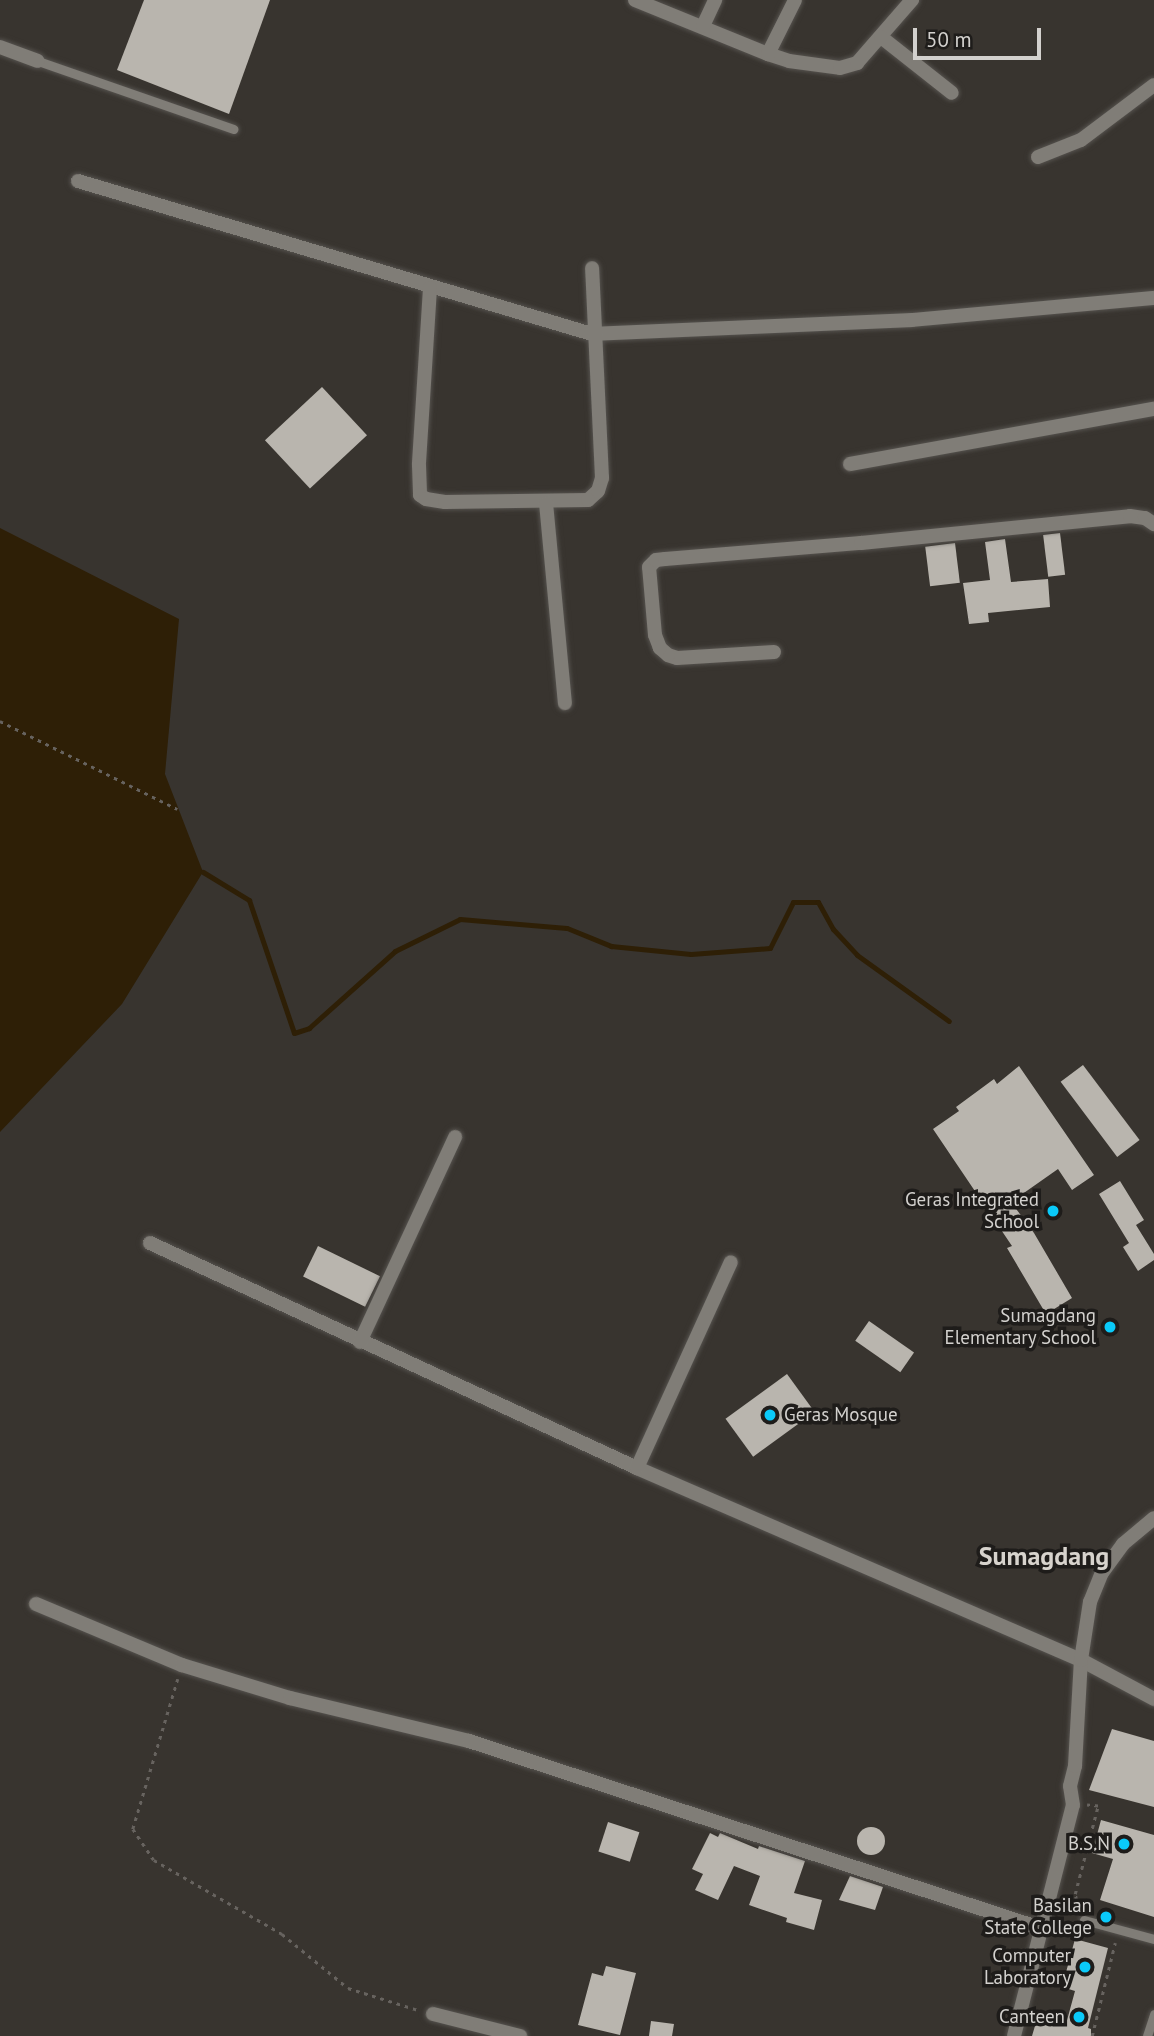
<!DOCTYPE html>
<style>
body{margin:0}
#map{position:relative;width:1154px;height:2036px;overflow:hidden;background:#38342f;font-family:"PT Sans",sans-serif}
div>[style]{position:absolute}
[style*='--x']{left:calc(var(--x)*1px);top:calc(var(--y)*1px);width:calc(var(--w)*1px);rotate:calc(var(--a)*1deg)}
.water>*{inset:0;background:#2e1f06}
.stream>*{height:5px;margin:-2.5px;padding:0 2.5px;transform-origin:2.5px;border-radius:2.5px;background:#2e1f06}
.building>*{inset:0;background:#b9b5ae;transform-origin:0 0}
.round{border-radius:50%}
.path>*{height:2.5px;margin-top:-1.25px;transform-origin:0;background:repeating-linear-gradient(90deg,#67635f 0 3.5px,transparent 0 8.5px)}
.roads{filter:drop-shadow(0 0 2px #55524e) drop-shadow(0 0 2px #55524e)}
.service>*{height:9px;margin:-4.5px;padding:0 4.5px;transform-origin:4.5px;border-radius:4.5px;background:#807d77}
.minor>*{height:14px;margin:-7px;padding:0 7px;transform-origin:7px;border-radius:7px;background:#807d77}
.tertiary>*{height:14px;margin:-7px;padding:0 7px;transform-origin:7px;border-radius:7px;background:#807d77}
.dots>*{width:19px;height:19px;translate:-50% -50%;box-sizing:border-box;border:4px solid #1e1c1a;border-radius:50%}
span{translate:-50% -50%;white-space:nowrap;text-align:center;line-height:1.15;-webkit-text-stroke:7px #1e1c1a;paint-order:stroke}
.poi-label{font-size:19px;color:#d3d1ce}
.right{translate:-100% -50%;text-align:right}
.left{translate:0 -50%;text-align:left}
.district-label{font-size:26px;color:#d7d3cd;font-weight:700}
.scale{position:absolute;left:913px;top:28px;width:128px;height:32px;box-sizing:border-box;border:4px solid #d3d1ce;border-top:0;padding-left:9px;font-size:21px;line-height:24px;white-space:nowrap;color:#d3d1ce;-webkit-text-stroke:5px #1e1c1a;paint-order:stroke}
</style>
<div id="map">
<div class="water">
<div style="clip-path:polygon(0 528px,179px 619px,165px 774px,203px 872px,122px 1004px,0 1132px)"></div>
</div>
<div class="stream">
<div style="--x:203;--y:872;--w:54;--a:31.3"></div>
<div style="--x:249;--y:900;--w:140;--a:71.3"></div>
<div style="--x:294;--y:1033;--w:16;--a:-18"></div>
<div style="--x:309;--y:1028;--w:115;--a:-41.8"></div>
<div style="--x:395;--y:951;--w:72;--a:-26.2"></div>
<div style="--x:460;--y:919;--w:107;--a:4.8"></div>
<div style="--x:567;--y:928;--w:48;--a:22.2"></div>
<div style="--x:611;--y:946;--w:80;--a:5.7"></div>
<div style="--x:691;--y:954;--w:79;--a:-4.3"></div>
<div style="--x:770;--y:948;--w:51;--a:-63.4"></div>
<div style="--x:793;--y:902;--w:25;--a:0"></div>
<div style="--x:818;--y:902;--w:31;--a:61"></div>
<div style="--x:833;--y:929;--w:35;--a:47"></div>
<div style="--x:857;--y:955;--w:113;--a:35.7"></div>
</div>
<div class="building">
<div style="clip-path:polygon(144px 0,270px 0,229px 114px,117px 70px)"></div>
<div style="left:322px;top:387px;width:66px;height:78px;rotate:47deg"></div>
<div style="left:1060px;top:533px;width:42px;height:17px;rotate:83deg"></div>
<div style="clip-path:polygon(1005px 539px,1011px 582px,1048px 579px,1050px 607px,988px 613px,989px 622px,969px 624px,963px 583px,990px 580px,985px 542px)"></div>
<div style="left:955px;top:543px;width:40px;height:30px;rotate:83deg"></div>
<div style="left:1083px;top:1065px;width:94px;height:28px;rotate:53deg"></div>
<div style="clip-path:polygon(1019px 1066px,1094px 1175px,1072px 1190px,1058px 1169px,1011px 1202px,1034px 1233px,1072px 1298px,1046px 1314px,1007px 1248px,1012px 1246px,933px 1129px,959px 1111px,956px 1107px,994px 1079px,997px 1084px)"></div>
<div style="clip-path:polygon(1120px 1181px,1144px 1220px,1136px 1225px,1154px 1254px,1154px 1260px,1138px 1271px,1123px 1247px,1129px 1243px,1099px 1194px)"></div>
<div style="left:318px;top:1246px;width:69px;height:34px;rotate:26deg"></div>
<div style="left:869px;top:1321px;width:55px;height:24px;rotate:35deg"></div>
<div style="left:787px;top:1374px;width:47px;height:76px;rotate:54deg"></div>
<div style="clip-path:polygon(1112px 1729px,1154px 1741px,1154px 1807px,1089px 1790px)"></div>
<div style="clip-path:polygon(1101px 1820px,1154px 1835px,1154px 1917px,1100px 1900px,1113px 1859px,1092px 1853px)"></div>
<div style="left:608px;top:1822px;width:33px;height:31px;rotate:18deg"></div>
<div class="round" style="left:857px;top:1827px;width:28px;height:28px"></div>
<div style="clip-path:polygon(710px 1833px,718px 1837px,720px 1833px,758px 1849px,759px 1846px,805px 1861px,794px 1893px,822px 1900px,814px 1930px,786px 1922px,787px 1918px,749px 1905px,760px 1876px,734px 1866px,718px 1900px,695px 1890px,703px 1874px,692px 1869px)"></div>
<div style="clip-path:polygon(850px 1876px,883px 1887px,875px 1910px,839px 1900px)"></div>
<div style="clip-path:polygon(1075px 1939px,1108px 1948px,1088px 2028px,1091px 2029px,1091px 2036px,1032px 2036px,1037px 2019px,1066px 2024px,1075px 1991px,1062px 1987px)"></div>
<div style="clip-path:polygon(606px 1966px,636px 1973px,620px 2035px,578px 2025px,592px 1973px,603px 1976px)"></div>
<div style="clip-path:polygon(651px 2021px,674px 2024px,672px 2036px,649px 2036px)"></div>
</div>
<div class="path">
<div style="--x:0;--y:721;--w:198;--a:26.4"></div>
<div style="--x:178;--y:1679;--w:157;--a:106.7"></div>
<div style="--x:133;--y:1829;--w:37;--a:56"></div>
<div style="--x:154;--y:1860;--w:148;--a:30"></div>
<div style="--x:282;--y:1934;--w:85;--a:39.3"></div>
<div style="--x:348;--y:1988;--w:73;--a:17.4"></div>
<div style="--x:1078;--y:1908;--w:14;--a:-102"></div>
<div style="--x:1075;--y:1894;--w:91;--a:-75.4"></div>
<div style="--x:1098;--y:1806;--w:11;--a:-175"></div>
<div style="--x:1092;--y:2036;--w:96;--a:-76.1"></div>
</div>
<div class="roads">
<div class="service">
<div style="--x:38;--y:61;--w:207;--a:19.2"></div>
<div style="--x:1084;--y:1920;--w:73;--a:15.2"></div>
<div style="--x:1147;--y:2036;--w:23;--a:-72"></div>
</div>
<div class="minor">
<div style="--x:635;--y:0;--w:144;--a:22.1"></div>
<div style="--x:768;--y:54;--w:22;--a:18"></div>
<div style="--x:789;--y:61;--w:51;--a:7.8"></div>
<div style="--x:840;--y:68;--w:18;--a:-16"></div>
<div style="--x:857;--y:63;--w:84;--a:-48.9"></div>
<div style="--x:703;--y:26;--w:29;--a:-65"></div>
<div style="--x:881;--y:37;--w:90;--a:38.3"></div>
<div style="--x:0;--y:47;--w:40;--a:20.2"></div>
<div style="--x:768;--y:54;--w:60;--a:-63.4"></div>
<div style="--x:1038;--y:157;--w:46;--a:-21.6"></div>
<div style="--x:1081;--y:140;--w:91;--a:-37"></div>
<div style="--x:78;--y:181;--w:536;--a:16.58"></div>
<div style="--x:592;--y:334;--w:320;--a:-2.5"></div>
<div style="--x:912;--y:320;--w:243;--a:-5.2"></div>
<div style="--x:430;--y:288;--w:177;--a:93.6"></div>
<div style="--x:419;--y:465;--w:30;--a:88"></div>
<div style="--x:420;--y:495;--w:7;--a:34"></div>
<div style="--x:426;--y:499;--w:19;--a:9"></div>
<div style="--x:445;--y:502;--w:143;--a:-0.8"></div>
<div style="--x:588;--y:500;--w:13;--a:-42"></div>
<div style="--x:598;--y:491;--w:14;--a:-73"></div>
<div style="--x:602;--y:478;--w:210;--a:-92.7"></div>
<div style="--x:850;--y:464;--w:309;--a:-10.3"></div>
<div style="--x:546;--y:503;--w:201;--a:84.6"></div>
<div style="--x:774;--y:652;--w:97;--a:176.5"></div>
<div style="--x:677;--y:658;--w:9;--a:-162"></div>
<div style="--x:668;--y:655;--w:11;--a:-139"></div>
<div style="--x:660;--y:648;--w:14;--a:-111"></div>
<div style="--x:655;--y:635;--w:68;--a:-95"></div>
<div style="--x:649;--y:567;--w:10;--a:-45"></div>
<div style="--x:656;--y:560;--w:9;--a:-6"></div>
<div style="--x:665;--y:559;--w:197;--a:-4.7"></div>
<div style="--x:861;--y:543;--w:270;--a:-5.7"></div>
<div style="--x:1130;--y:516;--w:15;--a:8"></div>
<div style="--x:1145;--y:518;--w:11;--a:34"></div>
<div style="--x:150;--y:1243;--w:536;--a:24.8"></div>
<div style="--x:637;--y:1468;--w:484;--a:23.4"></div>
<div style="--x:1081;--y:1660;--w:83;--a:28.1"></div>
<div style="--x:360;--y:1342;--w:226;--a:-65.1"></div>
<div style="--x:637;--y:1468;--w:226;--a:-65.5"></div>
<div style="--x:36;--y:1604;--w:158;--a:22.7"></div>
<div style="--x:182;--y:1665;--w:113;--a:17"></div>
<div style="--x:290;--y:1698;--w:184;--a:13.5"></div>
<div style="--x:469;--y:1741;--w:601;--a:18.13"></div>
<div style="--x:433;--y:2014;--w:90;--a:14.2"></div>
</div>
<div class="tertiary">
<div style="--x:1014;--y:2036;--w:238;--a:-75.7"></div>
<div style="--x:1073;--y:1805;--w:19;--a:-99"></div>
<div style="--x:1070;--y:1786;--w:21;--a:-76"></div>
<div style="--x:1075;--y:1766;--w:106;--a:-86.8"></div>
<div style="--x:1081;--y:1660;--w:59;--a:-81.2"></div>
<div style="--x:1090;--y:1602;--w:31;--a:-68"></div>
<div style="--x:1102;--y:1573;--w:36;--a:-54"></div>
<div style="--x:1123;--y:1544;--w:40;--a:-40"></div>
</div>
</div>
<div class="dots">
<div style="left:1053px;top:1211px;background:#0acafa"></div>
<div style="left:1110px;top:1327px;background:#0acafa"></div>
<div style="left:770px;top:1415px;background:#0acafa"></div>
<div style="left:1124px;top:1844px;background:#0acafa"></div>
<div style="left:1106px;top:1917px;background:#0acafa"></div>
<div style="left:1085px;top:1967px;background:#0acafa"></div>
<div style="left:1079px;top:2017px;background:#0acafa"></div>
</div>
<div class="poi-label">
<span class="right" style="left:1039px;top:1211px">Geras Integrated<br>School</span>
<span class="right" style="left:1096px;top:1327px">Sumagdang<br>Elementary School</span>
<span class="left" style="left:784px;top:1415px">Geras Mosque</span>
<span class="right" style="left:1110px;top:1844px">B.S.N</span>
<span class="right" style="left:1092px;top:1917px">Basilan<br>State College</span>
<span class="right" style="left:1071px;top:1967px">Computer<br>Laboratory</span>
<span class="right" style="left:1065px;top:2017px">Canteen</span>
</div>
<div class="district-label">
<span style="left:1044px;top:1556px">Sumagdang</span>
</div>
<div class="scale">50 m</div>
</div>
